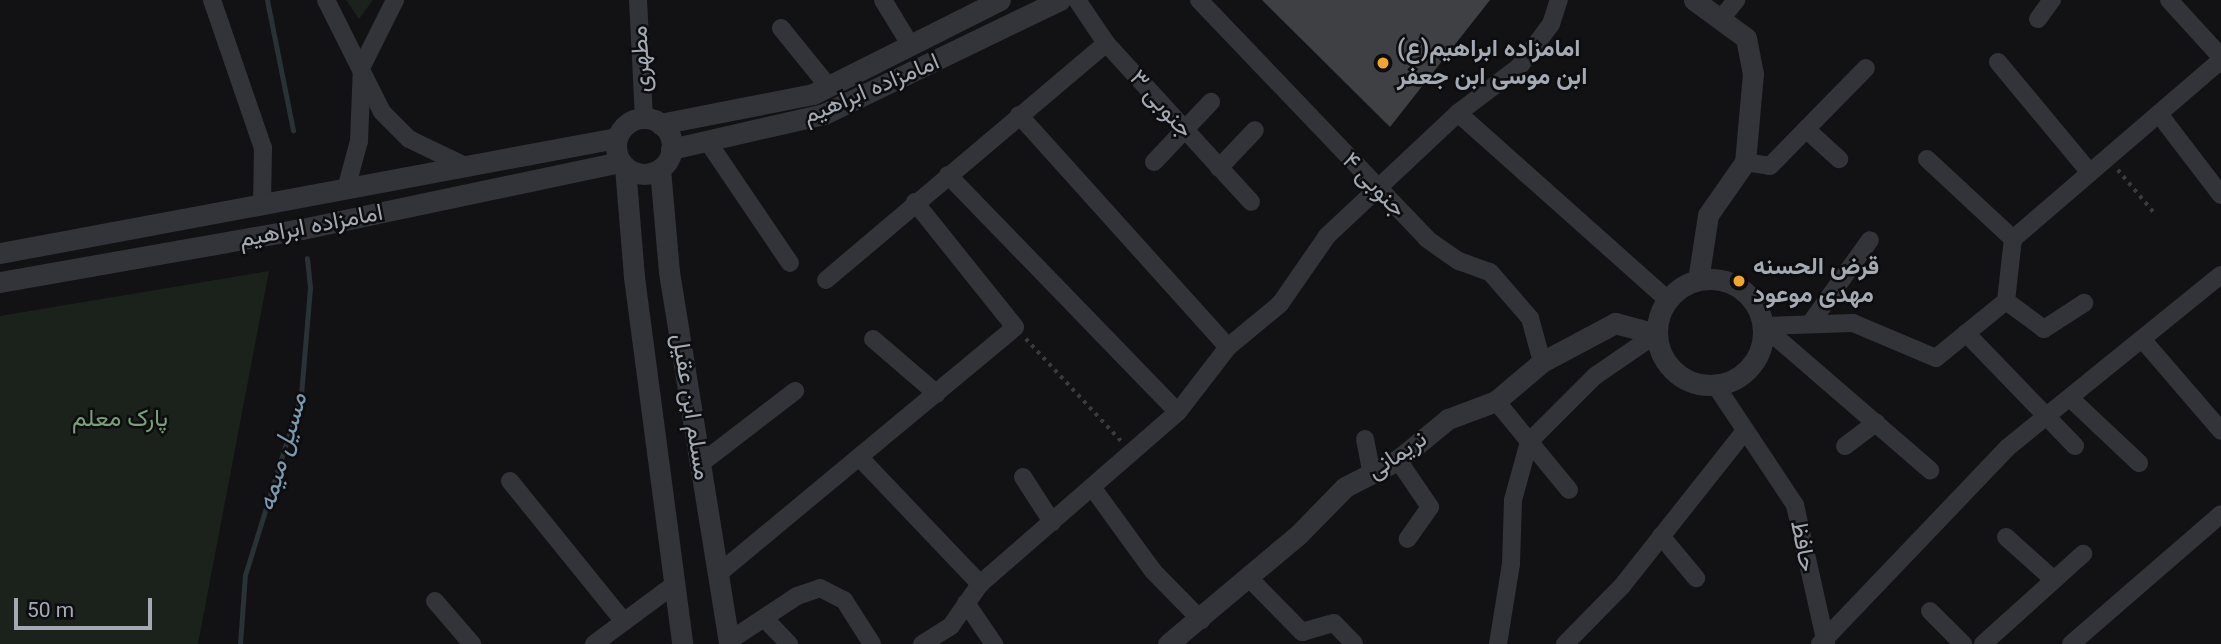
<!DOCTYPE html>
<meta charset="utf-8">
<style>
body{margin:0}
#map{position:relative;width:2221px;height:644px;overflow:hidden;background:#121214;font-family:Roboto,Vazirmatn,sans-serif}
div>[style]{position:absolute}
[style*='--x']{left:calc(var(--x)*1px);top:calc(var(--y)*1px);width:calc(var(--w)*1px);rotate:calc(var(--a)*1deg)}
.green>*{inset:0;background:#1a221b}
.stream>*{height:5px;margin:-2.5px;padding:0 2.5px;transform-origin:2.5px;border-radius:2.5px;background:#293237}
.building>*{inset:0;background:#3e4044}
.path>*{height:3.5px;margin-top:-1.75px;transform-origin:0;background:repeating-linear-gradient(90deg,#393b40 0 3.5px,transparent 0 8.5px)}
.minor>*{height:18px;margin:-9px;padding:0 9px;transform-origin:9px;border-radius:9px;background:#333439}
.tertiary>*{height:21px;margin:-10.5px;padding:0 10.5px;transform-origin:10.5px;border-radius:10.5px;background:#333439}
.tertiary>.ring{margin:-10.5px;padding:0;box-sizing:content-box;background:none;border:21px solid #333439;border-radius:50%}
.dots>*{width:19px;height:19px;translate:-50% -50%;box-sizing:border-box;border:4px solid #0d0d0f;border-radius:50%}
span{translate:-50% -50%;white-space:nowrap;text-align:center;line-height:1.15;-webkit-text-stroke:5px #0d0d0f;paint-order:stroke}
.poi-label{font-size:24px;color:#a3aab4;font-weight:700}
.left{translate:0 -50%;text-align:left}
.street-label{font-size:24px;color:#a3aab4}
.park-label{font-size:24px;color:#7aa07a}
.water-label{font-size:26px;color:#7a9ab0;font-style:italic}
.scale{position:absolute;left:14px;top:598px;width:138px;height:32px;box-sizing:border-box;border:4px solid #a3aab4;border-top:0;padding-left:9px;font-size:21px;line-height:24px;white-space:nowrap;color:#a3aab4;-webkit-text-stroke:5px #0d0d0f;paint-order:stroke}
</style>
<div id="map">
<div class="green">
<div style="clip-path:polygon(346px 0,373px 0,359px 19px)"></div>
<div style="clip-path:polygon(269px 271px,198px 644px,0 644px,0 316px)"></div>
</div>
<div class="stream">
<div style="--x:267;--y:0;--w:133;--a:78.7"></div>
<div style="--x:240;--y:644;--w:69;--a:-85.9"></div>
<div style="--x:245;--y:575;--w:189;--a:-72.7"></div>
<div style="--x:301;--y:395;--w:108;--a:-85.2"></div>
<div style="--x:310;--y:287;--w:29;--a:-96"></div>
</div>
<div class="building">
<div style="clip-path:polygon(1262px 0,1490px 0,1390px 127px)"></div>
</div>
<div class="path">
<div style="--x:2118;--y:170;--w:59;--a:49.8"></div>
<div style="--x:1026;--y:339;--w:139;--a:47"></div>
</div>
<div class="minor">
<div style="--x:212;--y:0;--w:157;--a:71"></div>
<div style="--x:263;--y:148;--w:55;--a:91"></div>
<div style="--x:326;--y:0;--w:125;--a:63.4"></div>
<div style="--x:382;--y:112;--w:38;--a:45"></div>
<div style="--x:409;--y:139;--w:62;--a:25.7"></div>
<div style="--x:638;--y:0;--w:118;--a:87.1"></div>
<div style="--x:883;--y:0;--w:54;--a:58.7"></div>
<div style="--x:1077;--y:0;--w:52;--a:56"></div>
<div style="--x:1106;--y:43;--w:215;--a:47.6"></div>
<div style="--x:1199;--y:0;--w:330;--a:46.3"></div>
<div style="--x:1427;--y:239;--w:39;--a:35"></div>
<div style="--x:1459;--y:261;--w:33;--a:20"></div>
<div style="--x:1490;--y:272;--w:61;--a:49"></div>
<div style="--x:1530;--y:318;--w:46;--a:74.7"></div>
<div style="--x:2169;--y:0;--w:77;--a:47.6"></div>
<div style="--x:2038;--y:19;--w:24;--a:-54"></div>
<div style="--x:1720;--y:20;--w:26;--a:-51"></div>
<div style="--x:781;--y:28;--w:75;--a:51"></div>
<div style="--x:1998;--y:62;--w:144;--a:50.3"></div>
<div style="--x:1458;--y:113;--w:280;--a:41.7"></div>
<div style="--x:2159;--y:114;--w:102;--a:52.6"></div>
<div style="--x:1019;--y:115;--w:312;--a:48"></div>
<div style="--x:1806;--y:129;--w:45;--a:42.3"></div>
<div style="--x:708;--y:142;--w:146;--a:55.9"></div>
<div style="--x:1927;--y:159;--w:117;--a:42.9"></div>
<div style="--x:1154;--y:162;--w:83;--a:-46.5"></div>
<div style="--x:1745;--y:162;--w:25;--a:9"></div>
<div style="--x:1770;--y:166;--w:137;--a:-45.6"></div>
<div style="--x:1219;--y:168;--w:52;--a:-46.5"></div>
<div style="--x:948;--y:175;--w:330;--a:45.9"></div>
<div style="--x:347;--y:185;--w:46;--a:-74.7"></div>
<div style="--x:359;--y:141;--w:75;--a:-87.7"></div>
<div style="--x:362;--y:66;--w:74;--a:-63.4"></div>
<div style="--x:826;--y:280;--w:367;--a:-40.2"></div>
<div style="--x:2006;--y:301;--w:47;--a:36.4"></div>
<div style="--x:2044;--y:329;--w:48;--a:-33"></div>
<div style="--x:1810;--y:324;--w:103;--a:-54.5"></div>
<div style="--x:1763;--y:326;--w:90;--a:-1.9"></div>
<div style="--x:1853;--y:323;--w:90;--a:22.9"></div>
<div style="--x:1936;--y:358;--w:90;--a:-39.2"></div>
<div style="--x:2006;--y:301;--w:62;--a:-83.6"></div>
<div style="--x:2013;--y:239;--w:274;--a:-40.7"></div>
<div style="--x:1763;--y:326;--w:221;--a:40.8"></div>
<div style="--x:1966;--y:333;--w:157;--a:46"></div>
<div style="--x:873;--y:339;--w:84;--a:40.7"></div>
<div style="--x:2142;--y:339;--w:121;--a:49.3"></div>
<div style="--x:1716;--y:386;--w:143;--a:56.4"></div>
<div style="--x:1795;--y:505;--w:142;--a:77.4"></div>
<div style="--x:2070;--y:398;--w:95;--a:43.3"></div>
<div style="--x:1496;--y:401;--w:115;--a:50.6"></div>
<div style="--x:1365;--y:439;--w:36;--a:79"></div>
<div style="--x:1845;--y:446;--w:39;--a:-37"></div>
<div style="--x:861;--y:459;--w:173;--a:46.4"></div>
<div style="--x:980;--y:584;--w:51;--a:124.6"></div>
<div style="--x:951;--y:626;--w:34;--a:148"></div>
<div style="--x:1398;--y:460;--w:57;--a:55.8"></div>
<div style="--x:1430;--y:507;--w:39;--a:125"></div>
<div style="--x:700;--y:464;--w:120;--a:-37.5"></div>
<div style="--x:1023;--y:477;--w:54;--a:57.2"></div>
<div style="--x:510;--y:481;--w:181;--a:51"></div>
<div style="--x:1092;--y:487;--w:104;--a:54"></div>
<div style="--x:1153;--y:571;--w:69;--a:45.6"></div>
<div style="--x:1661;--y:536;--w:55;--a:50.2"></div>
<div style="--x:2006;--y:537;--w:64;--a:41.9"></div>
<div style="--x:718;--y:574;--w:386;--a:-39.7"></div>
<div style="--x:1015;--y:327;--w:160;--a:-128.7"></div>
<div style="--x:1249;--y:578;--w:76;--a:45.5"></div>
<div style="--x:1302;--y:632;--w:33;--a:-16"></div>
<div style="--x:1334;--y:623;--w:29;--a:46"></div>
<div style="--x:980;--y:584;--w:262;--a:-41"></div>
<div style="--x:1178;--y:412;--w:82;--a:-52.4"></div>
<div style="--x:1228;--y:347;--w:67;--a:-39.6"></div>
<div style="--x:1280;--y:304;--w:83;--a:-55.3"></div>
<div style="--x:1327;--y:236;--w:180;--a:-43.2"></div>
<div style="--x:1458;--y:113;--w:76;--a:-37"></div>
<div style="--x:1519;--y:67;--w:54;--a:-53.3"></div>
<div style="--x:1551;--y:24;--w:25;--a:-72"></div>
<div style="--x:435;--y:601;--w:57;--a:49.3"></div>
<div style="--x:966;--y:603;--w:50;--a:55.7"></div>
<div style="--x:1930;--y:611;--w:47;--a:45"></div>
<div style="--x:764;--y:618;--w:36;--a:46"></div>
<div style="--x:729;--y:641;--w:82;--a:-33.5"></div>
<div style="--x:797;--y:596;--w:24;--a:-19"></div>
<div style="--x:820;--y:588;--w:27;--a:27"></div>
<div style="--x:844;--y:600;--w:52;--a:57.5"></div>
<div style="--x:594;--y:644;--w:97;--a:-36.6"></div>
<div style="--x:1498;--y:644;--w:81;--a:-80.8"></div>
<div style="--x:1511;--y:564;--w:64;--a:-88.2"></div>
<div style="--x:1513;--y:500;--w:60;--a:-74.6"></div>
<div style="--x:1529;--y:442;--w:93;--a:-45"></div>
<div style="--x:1595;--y:376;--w:74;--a:-34.5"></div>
<div style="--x:1565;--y:644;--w:81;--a:-45.5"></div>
<div style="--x:1622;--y:586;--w:196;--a:-51.6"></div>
<div style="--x:1820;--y:644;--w:271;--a:-46.3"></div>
<div style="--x:2007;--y:448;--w:275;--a:-39"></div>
<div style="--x:1983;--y:644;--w:135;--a:-42"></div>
<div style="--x:2071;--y:644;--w:198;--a:-40.9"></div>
</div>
<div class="tertiary">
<div style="--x:1694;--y:0;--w:64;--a:36.2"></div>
<div style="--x:1746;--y:38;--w:36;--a:79"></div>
<div style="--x:1753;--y:73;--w:89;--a:95.1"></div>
<div style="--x:1745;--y:162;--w:65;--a:124.9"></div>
<div style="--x:1708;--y:215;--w:66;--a:98.7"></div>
<div class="ring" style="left:616px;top:118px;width:35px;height:35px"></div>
<div style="--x:660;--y:124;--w:156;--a:-11.1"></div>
<div style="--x:813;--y:94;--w:209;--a:-26.7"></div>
<div style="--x:671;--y:149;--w:157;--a:-12.9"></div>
<div style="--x:824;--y:114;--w:262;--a:-25.8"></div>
<div style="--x:625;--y:167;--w:110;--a:85.3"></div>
<div style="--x:634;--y:277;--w:370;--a:82.5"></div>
<div style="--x:660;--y:169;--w:103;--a:85"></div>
<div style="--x:669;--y:272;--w:377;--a:80.8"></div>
<div style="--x:0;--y:253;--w:627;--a:-10.57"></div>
<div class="ring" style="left:1657px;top:279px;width:85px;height:85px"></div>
<div style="--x:0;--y:282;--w:307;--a:-10"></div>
<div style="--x:302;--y:229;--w:326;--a:-11.9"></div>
<div style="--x:1168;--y:644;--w:170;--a:-40"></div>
<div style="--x:1298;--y:535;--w:67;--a:-45.6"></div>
<div style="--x:1345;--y:487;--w:59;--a:-27"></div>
<div style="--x:1398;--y:460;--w:65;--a:-39.4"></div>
<div style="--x:1448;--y:419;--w:51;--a:-20.6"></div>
<div style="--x:1496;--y:401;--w:60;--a:-40.3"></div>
<div style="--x:1542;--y:362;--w:83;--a:-28.1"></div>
<div style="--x:1615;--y:323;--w:42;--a:15"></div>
</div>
<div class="dots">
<div style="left:1383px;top:63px;background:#f3a52b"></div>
<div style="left:1739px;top:281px;background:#f3a52b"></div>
</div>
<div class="poi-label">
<span class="left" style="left:1397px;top:63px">(ع)امامزاده ابراهیم<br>ابن موسی ابن جعفر</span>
<span class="left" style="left:1753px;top:281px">قرض الحسنه<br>مهدی موعود</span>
</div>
<div class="street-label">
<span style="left:641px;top:59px;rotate:-93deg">مطهری</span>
<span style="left:871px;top:89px;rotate:-23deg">امامزاده ابراهیم</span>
<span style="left:1161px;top:104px;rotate:48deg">۳ جنوبی</span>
<span style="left:1374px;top:185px;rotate:46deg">۴ جنوبی</span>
<span style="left:311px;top:226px;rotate:-11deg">امامزاده ابراهیم</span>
<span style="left:691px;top:407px;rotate:81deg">مسلم ابن عقیل</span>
<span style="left:1397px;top:455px;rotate:-34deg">نریمانی</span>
<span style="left:1803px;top:546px;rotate:79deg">حافظ</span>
</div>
<div class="park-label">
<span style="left:120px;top:419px">پارک معلم</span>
</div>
<div class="water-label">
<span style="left:282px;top:452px;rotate:-74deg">مسیل میمه</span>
</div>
<div class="scale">50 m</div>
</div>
